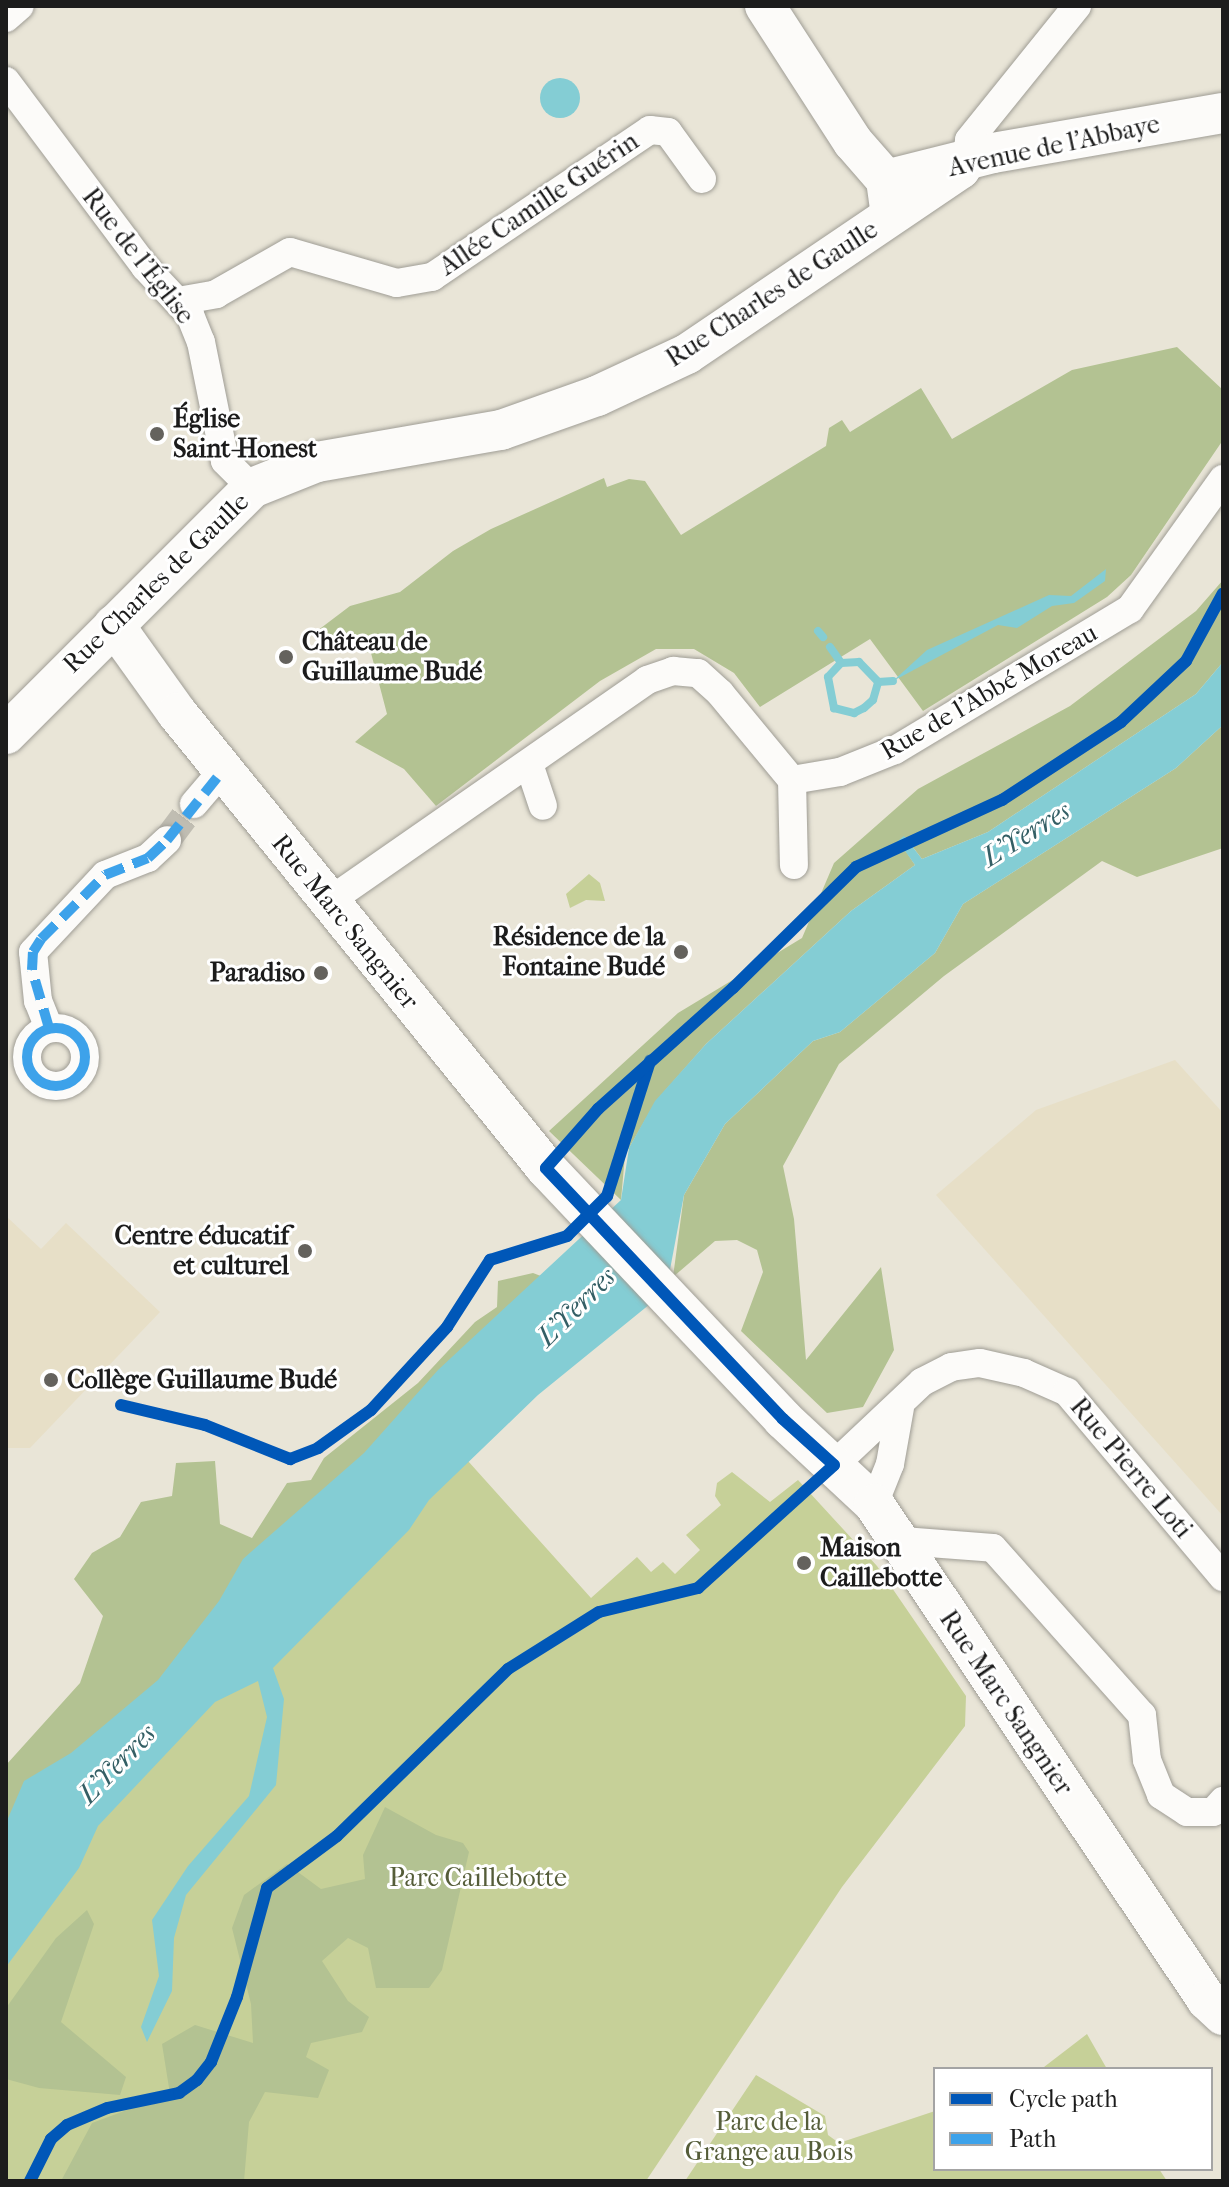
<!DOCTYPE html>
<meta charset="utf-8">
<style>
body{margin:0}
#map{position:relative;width:1229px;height:2187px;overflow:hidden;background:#e9e5d7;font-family:"IM FELL French Canon",serif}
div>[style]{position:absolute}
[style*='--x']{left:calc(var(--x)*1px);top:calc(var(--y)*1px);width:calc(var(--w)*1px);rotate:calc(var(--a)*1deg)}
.built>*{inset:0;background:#e7dfc7}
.green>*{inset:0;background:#c6d098}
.forest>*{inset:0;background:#b3c292}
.water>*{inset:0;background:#84cdd4}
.round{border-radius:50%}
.stream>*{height:8px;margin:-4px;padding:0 4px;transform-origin:4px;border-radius:4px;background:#84cdd4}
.street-tunnel>*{height:28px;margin-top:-14px;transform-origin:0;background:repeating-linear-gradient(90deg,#c0bdb2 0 28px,transparent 0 42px)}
.roads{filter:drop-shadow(0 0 2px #9f9d95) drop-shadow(0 0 2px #9f9d95)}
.street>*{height:28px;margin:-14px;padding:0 14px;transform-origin:14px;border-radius:14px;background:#fcfbf9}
.street>.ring{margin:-14px;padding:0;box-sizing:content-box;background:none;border:28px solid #fcfbf9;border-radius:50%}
.secondary>*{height:40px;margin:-20px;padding:0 20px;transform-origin:20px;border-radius:20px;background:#fcfbf9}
.quiet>*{height:10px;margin-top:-5px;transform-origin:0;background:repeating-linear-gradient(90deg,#3da2ea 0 20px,transparent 0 30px)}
.quiet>.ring{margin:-5px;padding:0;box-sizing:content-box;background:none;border:10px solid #3da2ea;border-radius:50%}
.cycleway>*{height:12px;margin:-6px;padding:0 6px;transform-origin:6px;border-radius:6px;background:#0057b8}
.dots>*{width:22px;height:22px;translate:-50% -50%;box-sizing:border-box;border:4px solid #fff;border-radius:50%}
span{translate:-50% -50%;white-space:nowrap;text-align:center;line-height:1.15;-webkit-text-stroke:6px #fff;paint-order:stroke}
.street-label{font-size:26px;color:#1c1c1c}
.poi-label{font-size:26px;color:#1c1c1c;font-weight:700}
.left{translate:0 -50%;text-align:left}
.right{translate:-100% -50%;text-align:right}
.park-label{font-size:26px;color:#555d39}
.water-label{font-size:28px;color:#345f65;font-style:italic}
.frame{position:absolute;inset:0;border:8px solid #1c1c1c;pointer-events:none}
.legend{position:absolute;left:933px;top:2067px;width:280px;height:104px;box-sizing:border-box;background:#fff;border:2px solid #a4a4a4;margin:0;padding:10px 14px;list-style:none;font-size:24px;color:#1c1c1c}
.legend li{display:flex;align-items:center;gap:16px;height:40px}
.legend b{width:40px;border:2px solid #a4a4a4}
</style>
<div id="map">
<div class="built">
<div style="clip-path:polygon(1175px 1060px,1223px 1113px,1223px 1516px,936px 1195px,1036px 1110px)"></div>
<div style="clip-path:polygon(6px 1216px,41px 1249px,66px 1223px,160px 1312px,30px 1448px,6px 1448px)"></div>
</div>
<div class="green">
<div style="clip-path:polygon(589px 874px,600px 883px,605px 901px,586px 900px,570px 908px,566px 894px)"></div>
<div style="clip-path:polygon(468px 1461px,591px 1598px,637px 1557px,651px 1572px,663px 1562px,675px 1574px,700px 1550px,686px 1535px,721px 1505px,715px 1496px,717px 1483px,732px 1472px,770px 1502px,798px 1480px,877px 1566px,966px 1696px,965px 1726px,842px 1887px,646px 2181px,6px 2181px,6px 1959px,85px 1833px,209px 1703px)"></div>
<div style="clip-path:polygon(1087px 2034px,1107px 2069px,1039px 2069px,1044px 2067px)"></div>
<div style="clip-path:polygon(756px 2075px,825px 2116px,828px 2135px,839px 2143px,935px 2111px,935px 2169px,1159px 2169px,1167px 2181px,685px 2181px)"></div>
</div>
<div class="forest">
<div style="clip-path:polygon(1177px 347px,1223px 390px,1223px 440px,1131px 575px,1107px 597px,923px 711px,870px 639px,760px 707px,734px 673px,694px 649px,656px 649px,600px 681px,436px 806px,404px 769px,355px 742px,387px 714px,371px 653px,321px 643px,313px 634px,350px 606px,400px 592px,453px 551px,491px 529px,604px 478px,607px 487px,629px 479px,645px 481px,681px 535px,826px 446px,829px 428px,842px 420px,850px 432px,921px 388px,952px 439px,1072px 370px)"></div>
<div style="clip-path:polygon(1223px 580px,1223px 662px,1196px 694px,988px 832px,922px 859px,905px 837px,899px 841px,915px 865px,851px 911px,706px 1044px,656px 1101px,625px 1155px,621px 1200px,549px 1131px,678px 1013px,802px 938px,834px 863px,918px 789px,1070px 706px,1196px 611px)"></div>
<div style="clip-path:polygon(1223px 725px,1223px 848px,1137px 877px,1102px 861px,944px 976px,839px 1064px,783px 1166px,794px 1219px,806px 1360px,881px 1267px,894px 1350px,863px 1407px,827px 1413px,741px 1331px,763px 1272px,757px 1250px,737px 1240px,715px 1241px,673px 1277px,684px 1195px,725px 1124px,813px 1041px,840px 1032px,935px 953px,963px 904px,1176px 768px)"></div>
<div style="clip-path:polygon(533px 1273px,554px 1281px,6px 1870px,6px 1765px,80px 1683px,103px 1616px,74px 1579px,92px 1553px,120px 1537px,141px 1502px,172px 1496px,176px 1463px,215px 1461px,220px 1524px,252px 1538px,287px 1483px,311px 1480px,324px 1458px,418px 1383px,475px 1322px,497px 1307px,498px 1281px)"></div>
<div style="clip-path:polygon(385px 1807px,436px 1835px,463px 1843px,469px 1852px,442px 1970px,429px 1988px,376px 1988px,368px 1948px,348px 1938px,322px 1961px,348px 2001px,369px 2017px,362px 2032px,311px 2043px,306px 2057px,329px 2070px,318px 2098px,265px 2092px,249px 2122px,244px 2181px,61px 2181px,92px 2123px,170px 2094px,162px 2044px,195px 2025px,253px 2043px,251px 2004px,232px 1928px,244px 1895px,287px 1864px,321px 1889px,365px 1879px,363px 1855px)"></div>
<div style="clip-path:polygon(87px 1910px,94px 1924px,61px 2022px,126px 2077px,120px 2095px,39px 2088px,6px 2079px,6px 2008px,56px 1938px)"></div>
</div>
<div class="water">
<div class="round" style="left:540px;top:78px;width:40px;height:40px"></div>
<div style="clip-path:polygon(1106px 569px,1105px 581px,1074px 603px,1052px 606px,1017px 628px,998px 625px,893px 681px,927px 650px,1049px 595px,1071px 596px)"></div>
<div style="clip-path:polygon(1223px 662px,1223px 725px,1176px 768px,963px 904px,935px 953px,840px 1032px,813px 1041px,725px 1124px,684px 1195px,666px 1291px,538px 1395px,429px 1500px,409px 1530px,273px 1668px,284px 1699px,276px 1785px,186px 1895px,174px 1938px,172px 1991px,147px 2042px,141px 2027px,159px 1976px,152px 1920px,188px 1866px,249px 1796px,267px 1717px,258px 1681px,215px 1702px,98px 1826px,79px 1868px,6px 1967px,6px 1823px,24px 1781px,71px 1753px,158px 1680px,219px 1601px,243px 1559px,364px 1453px,438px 1370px,621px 1200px,629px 1148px,655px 1101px,706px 1044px,851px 911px,915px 865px,898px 841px,904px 836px,922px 859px,988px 832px,1196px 694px)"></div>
</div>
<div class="stream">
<div style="--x:818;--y:631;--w:8;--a:50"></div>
<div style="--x:830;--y:647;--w:19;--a:55"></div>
<div style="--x:841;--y:663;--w:18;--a:-3"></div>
<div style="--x:859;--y:662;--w:28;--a:46"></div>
<div style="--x:878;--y:682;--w:15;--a:-4"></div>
<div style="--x:841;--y:663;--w:19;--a:133"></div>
<div style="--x:828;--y:677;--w:32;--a:79"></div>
<div style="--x:834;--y:708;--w:21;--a:14"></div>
<div style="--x:854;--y:713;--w:11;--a:-27"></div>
<div style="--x:864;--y:708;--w:12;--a:-42"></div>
<div style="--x:873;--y:700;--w:19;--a:-74"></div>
</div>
<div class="street-tunnel">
<div style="--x:167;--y:840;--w:45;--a:-53.1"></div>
</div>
<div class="roads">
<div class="street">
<div style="--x:6;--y:18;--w:18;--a:-41"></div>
<div style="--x:6;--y:81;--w:232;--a:53.2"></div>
<div style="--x:145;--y:267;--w:66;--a:46.8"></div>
<div style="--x:190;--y:315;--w:29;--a:68"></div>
<div style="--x:201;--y:342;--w:121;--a:78.6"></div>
<div style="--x:225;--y:461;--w:38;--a:45"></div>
<div style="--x:966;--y:160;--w:20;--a:-81"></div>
<div style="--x:969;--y:140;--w:172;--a:-51.1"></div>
<div style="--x:178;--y:301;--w:39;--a:-10"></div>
<div style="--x:216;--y:294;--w:85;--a:-29.6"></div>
<div style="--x:290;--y:252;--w:111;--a:16.2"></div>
<div style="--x:397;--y:283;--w:36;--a:-10"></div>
<div style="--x:432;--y:277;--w:263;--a:-34"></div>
<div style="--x:650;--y:130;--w:18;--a:6"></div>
<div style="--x:668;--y:132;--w:58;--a:54.1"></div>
<div style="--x:529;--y:764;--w:44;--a:71.6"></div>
<div style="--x:792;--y:780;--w:85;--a:88.7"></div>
<div style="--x:194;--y:804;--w:45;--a:-49.5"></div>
<div style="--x:328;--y:902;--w:389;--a:-34.8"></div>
<div style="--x:647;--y:680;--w:28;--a:-19"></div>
<div style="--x:673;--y:671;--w:25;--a:5"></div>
<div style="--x:698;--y:673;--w:30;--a:42"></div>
<div style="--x:720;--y:693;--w:113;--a:50.4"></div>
<div style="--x:792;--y:780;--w:49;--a:-9.5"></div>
<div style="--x:840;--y:772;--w:59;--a:-21.8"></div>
<div style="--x:895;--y:750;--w:274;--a:-31"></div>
<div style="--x:1130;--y:609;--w:160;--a:-54.4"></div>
<div class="ring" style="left:27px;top:1028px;width:30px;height:30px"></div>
<div style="--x:49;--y:1028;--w:29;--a:-112"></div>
<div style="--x:38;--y:1001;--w:49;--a:-95.8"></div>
<div style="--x:33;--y:952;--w:105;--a:-46.9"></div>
<div style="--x:105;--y:875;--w:46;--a:-21.6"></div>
<div style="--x:148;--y:858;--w:26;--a:-43"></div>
<div style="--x:834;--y:1465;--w:121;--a:-43.3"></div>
<div style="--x:922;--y:1382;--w:33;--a:-27"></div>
<div style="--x:951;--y:1367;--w:29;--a:-8"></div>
<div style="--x:980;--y:1363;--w:45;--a:12.8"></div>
<div style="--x:1024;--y:1373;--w:47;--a:23.8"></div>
<div style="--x:1067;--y:1392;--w:242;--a:49.9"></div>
<div style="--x:874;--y:1504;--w:43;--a:-68.2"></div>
<div style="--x:890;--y:1464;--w:57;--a:-79.9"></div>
<div style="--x:903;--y:1541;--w:90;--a:4.4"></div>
<div style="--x:993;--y:1548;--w:224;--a:48.3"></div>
<div style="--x:1142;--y:1715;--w:45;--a:83.7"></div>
<div style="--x:1147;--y:1760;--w:38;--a:68"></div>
<div style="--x:1161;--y:1795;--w:31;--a:33"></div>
<div style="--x:1187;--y:1812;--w:26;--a:0"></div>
<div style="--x:1213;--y:1812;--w:15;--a:-48"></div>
</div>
<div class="secondary">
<div style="--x:765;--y:6;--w:162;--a:57.1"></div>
<div style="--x:853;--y:142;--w:50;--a:49"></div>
<div style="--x:886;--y:180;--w:27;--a:82"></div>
<div style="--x:886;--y:180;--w:110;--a:-14.2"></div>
<div style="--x:993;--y:153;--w:233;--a:-9.9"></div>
<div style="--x:114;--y:625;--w:108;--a:54.4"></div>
<div style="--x:177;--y:713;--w:586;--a:50.96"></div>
<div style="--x:546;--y:1168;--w:345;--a:46.6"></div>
<div style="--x:783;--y:1419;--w:125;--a:43"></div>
<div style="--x:874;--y:1504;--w:597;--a:56.12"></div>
<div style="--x:1207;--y:2000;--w:22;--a:43"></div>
<div style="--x:6;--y:734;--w:348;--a:-45"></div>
<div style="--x:252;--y:488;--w:70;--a:-21.8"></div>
<div style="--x:317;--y:462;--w:187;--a:-9.9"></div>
<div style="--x:501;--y:430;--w:102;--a:-19.5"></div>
<div style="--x:597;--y:396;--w:99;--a:-25"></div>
<div style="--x:687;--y:354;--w:330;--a:-34.1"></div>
<div style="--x:960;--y:169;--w:11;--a:-56"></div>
</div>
</div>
<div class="quiet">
<div class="ring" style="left:27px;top:1028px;width:48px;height:48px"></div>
<div style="--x:49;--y:1028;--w:60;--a:-106.3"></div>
<div style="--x:32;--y:970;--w:18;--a:-87"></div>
<div style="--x:33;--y:952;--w:15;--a:-58"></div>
<div style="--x:41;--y:939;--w:91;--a:-45"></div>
<div style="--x:105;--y:875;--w:46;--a:-21.6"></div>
<div style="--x:148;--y:858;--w:26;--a:-43"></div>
<div style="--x:167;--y:840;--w:90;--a:-51.3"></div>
</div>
<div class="cycleway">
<div style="--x:121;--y:1405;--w:86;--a:13.4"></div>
<div style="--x:205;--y:1425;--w:92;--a:21.8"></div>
<div style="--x:290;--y:1459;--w:30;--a:-21"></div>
<div style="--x:318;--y:1448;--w:65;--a:-35.6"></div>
<div style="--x:371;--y:1410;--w:113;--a:-47.5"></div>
<div style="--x:447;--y:1327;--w:80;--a:-57.3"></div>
<div style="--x:490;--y:1260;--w:81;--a:-17.3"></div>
<div style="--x:567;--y:1236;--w:57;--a:-45"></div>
<div style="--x:607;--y:1196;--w:142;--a:-72.3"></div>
<div style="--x:30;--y:2181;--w:47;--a:-63.4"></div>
<div style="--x:51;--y:2139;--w:21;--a:-41"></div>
<div style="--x:67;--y:2125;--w:43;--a:-23"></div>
<div style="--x:107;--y:2108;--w:74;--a:-11.8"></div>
<div style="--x:179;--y:2093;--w:22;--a:-36"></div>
<div style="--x:197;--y:2080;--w:23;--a:-52"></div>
<div style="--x:211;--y:2062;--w:70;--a:-68.2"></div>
<div style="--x:237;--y:1997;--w:113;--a:-74.6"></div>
<div style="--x:267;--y:1888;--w:87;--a:-36.6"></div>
<div style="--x:337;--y:1836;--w:239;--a:-44.3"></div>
<div style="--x:508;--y:1669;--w:107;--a:-32.1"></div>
<div style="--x:599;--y:1612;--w:102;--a:-13.6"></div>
<div style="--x:698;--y:1588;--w:183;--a:-42.1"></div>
<div style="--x:834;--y:1465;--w:69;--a:-138"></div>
<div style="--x:783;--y:1419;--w:345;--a:-133.4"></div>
<div style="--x:546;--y:1168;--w:79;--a:-48.6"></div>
<div style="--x:598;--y:1109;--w:181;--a:-41.9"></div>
<div style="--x:733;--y:988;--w:173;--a:-44.5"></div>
<div style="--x:856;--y:867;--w:161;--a:-24.7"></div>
<div style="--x:1002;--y:800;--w:142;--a:-33.2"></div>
<div style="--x:1121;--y:722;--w:89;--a:-43.2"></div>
<div style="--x:1186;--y:661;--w:77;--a:-61.4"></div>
</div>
<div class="dots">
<div style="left:157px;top:434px;background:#64625d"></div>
<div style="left:286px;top:657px;background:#64625d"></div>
<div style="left:681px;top:952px;background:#64625d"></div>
<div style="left:321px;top:973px;background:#64625d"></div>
<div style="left:305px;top:1251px;background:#64625d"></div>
<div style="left:51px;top:1380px;background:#64625d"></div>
<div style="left:804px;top:1563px;background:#64625d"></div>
</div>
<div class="street-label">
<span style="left:1054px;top:146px;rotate:-12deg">Avenue de l'Abbaye</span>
<span style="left:539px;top:204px;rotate:-34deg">Allée Camille Guérin</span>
<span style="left:138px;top:256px;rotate:52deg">Rue de l'Église</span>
<span style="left:772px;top:294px;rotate:-33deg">Rue Charles de Gaulle</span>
<span style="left:156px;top:583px;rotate:-44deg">Rue Charles de Gaulle</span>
<span style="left:989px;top:692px;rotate:-30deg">Rue de l'Abbé Moreau</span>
<span style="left:345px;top:922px;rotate:51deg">Rue Marc Sangnier</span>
<span style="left:1131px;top:1468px;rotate:50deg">Rue Pierre Loti</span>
<span style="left:1006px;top:1703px;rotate:56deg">Rue Marc Sangnier</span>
</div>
<div class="poi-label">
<span class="left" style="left:173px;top:434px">Église<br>Saint-Honest</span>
<span class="left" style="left:302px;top:657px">Château de<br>Guillaume Budé</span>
<span class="right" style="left:665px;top:952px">Résidence de la<br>Fontaine Budé</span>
<span class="right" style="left:305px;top:973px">Paradiso</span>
<span class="right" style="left:289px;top:1251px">Centre éducatif<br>et culturel</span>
<span class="left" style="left:67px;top:1380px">Collège Guillaume Budé</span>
<span class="left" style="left:820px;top:1563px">Maison<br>Caillebotte</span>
</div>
<div class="park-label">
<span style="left:478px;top:1878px">Parc Caillebotte</span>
<span style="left:769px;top:2137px">Parc de la<br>Grange au Bois</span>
</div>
<div class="water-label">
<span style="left:1026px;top:834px;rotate:-32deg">L'Yerres</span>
<span style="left:576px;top:1307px;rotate:-45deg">L'Yerres</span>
<span style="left:117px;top:1764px;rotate:-46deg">L'Yerres</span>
</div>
<div class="frame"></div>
<ul class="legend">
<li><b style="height:10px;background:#0057b8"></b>Cycle path</li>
<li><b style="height:10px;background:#3da2ea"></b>Path</li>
</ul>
</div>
